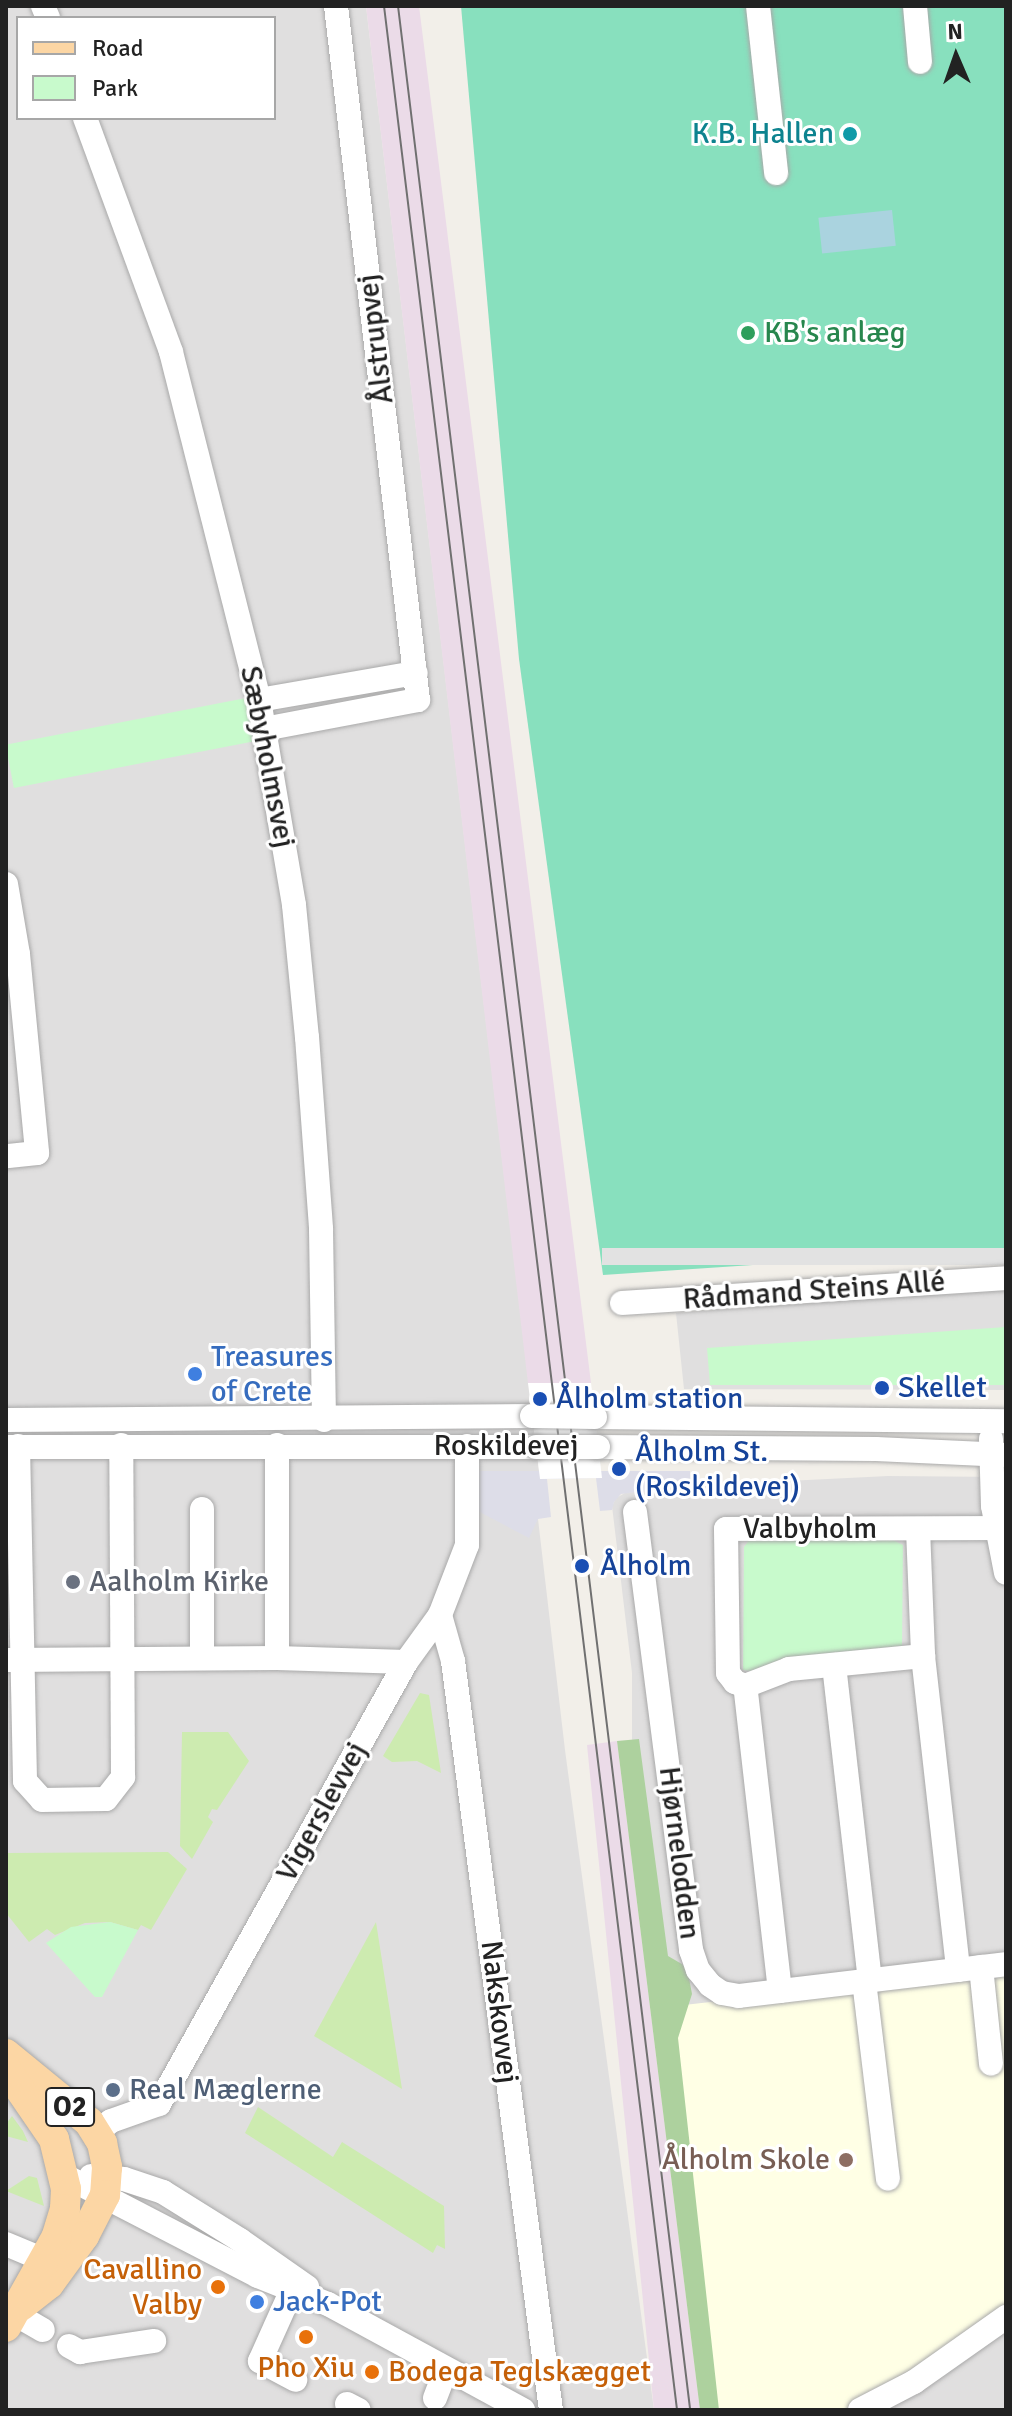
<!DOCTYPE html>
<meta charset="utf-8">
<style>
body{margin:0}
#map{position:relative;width:1012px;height:2416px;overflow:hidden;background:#f2efe9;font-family:Signika,sans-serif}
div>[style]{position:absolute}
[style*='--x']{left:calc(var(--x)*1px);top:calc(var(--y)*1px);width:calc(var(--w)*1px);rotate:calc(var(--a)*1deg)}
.residential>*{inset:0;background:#e0dfdf}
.industrial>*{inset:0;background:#ebdbe8}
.education>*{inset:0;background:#ffffe5}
.grass>*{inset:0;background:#cdebb0}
.forest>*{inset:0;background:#add19e}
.park>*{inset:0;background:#c8facc;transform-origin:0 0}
.pitch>*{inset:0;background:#88e0be}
.parking>*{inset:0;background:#e2e2e2;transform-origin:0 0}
.plaza>*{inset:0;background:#dddde8}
.water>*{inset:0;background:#aad3df;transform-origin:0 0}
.pier>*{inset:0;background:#fff}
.roads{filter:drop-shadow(0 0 2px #a9a9a9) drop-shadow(0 0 2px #a9a9a9)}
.minor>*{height:24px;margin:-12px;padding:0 12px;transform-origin:12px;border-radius:12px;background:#fff}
.major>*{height:30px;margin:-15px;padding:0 15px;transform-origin:15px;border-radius:15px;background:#fcd6a4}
.tram>*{height:2px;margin:-1px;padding:0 1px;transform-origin:1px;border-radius:1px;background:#707070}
.bridges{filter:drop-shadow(0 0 2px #a9a9a9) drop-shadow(0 0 2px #a9a9a9)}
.minor-bridge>*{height:24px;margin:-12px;padding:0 12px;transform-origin:12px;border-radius:12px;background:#fff}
.dots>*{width:22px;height:22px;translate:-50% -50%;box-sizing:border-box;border:4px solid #fff;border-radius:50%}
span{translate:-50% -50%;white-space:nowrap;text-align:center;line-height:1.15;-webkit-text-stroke:6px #fff;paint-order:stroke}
.shield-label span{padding:2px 6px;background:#fff;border:2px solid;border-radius:6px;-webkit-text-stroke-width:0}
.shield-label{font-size:28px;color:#222;font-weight:700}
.culture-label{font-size:30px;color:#0d838f}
.right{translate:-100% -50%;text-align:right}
.leisure-label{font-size:30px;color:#27864d}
.left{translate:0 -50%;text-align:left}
.street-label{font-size:30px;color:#222}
.shop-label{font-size:30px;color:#366cbe}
.transit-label{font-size:30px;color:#164399}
.worship-label{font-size:30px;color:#5b616d}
.service-label{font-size:30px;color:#4e5e75}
.education-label{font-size:30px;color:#785e54}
.food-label{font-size:30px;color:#c56008}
.frame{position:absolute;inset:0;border:8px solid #222;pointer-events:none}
.legend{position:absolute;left:16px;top:16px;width:260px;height:104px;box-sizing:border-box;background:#fff;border:2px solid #a7a7a7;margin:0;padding:10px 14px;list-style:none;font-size:24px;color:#222}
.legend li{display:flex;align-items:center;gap:16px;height:40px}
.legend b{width:40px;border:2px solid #a7a7a7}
.north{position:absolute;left:916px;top:16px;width:80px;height:80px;-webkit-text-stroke:6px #fff;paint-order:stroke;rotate:358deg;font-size:22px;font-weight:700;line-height:32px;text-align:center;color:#222}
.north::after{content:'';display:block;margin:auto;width:28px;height:36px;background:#222;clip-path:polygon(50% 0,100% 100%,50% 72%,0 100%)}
</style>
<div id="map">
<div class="residential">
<div style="clip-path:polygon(evenodd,6px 6px,366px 6px,540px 1479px,538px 1519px,565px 1750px,654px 2410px,6px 2410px,6px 6px,18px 18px,274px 18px,274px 118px,18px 118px,18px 18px)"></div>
<div style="clip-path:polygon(1006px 1289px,1006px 1390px,684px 1389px,676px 1313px)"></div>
<div style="clip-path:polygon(888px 1476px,1006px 1477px,1006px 1968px,713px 2410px,632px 1739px,632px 1673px,612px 1506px,616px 1498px,625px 1493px,683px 1486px)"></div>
<div style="clip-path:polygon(1006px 2313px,1006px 2410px,855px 2410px)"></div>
</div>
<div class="industrial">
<div style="clip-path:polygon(366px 6px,419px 6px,591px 1383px,528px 1383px)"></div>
<div style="clip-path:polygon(617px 1741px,700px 2410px,654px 2410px,587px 1745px)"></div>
</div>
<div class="education">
<div style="clip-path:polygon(1006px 1968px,1006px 2313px,855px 2410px,715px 2410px,667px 2007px)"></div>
</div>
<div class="grass">
<div style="clip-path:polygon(420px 1693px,429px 1695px,441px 1773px,417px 1761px,392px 1762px,383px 1756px)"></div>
<div style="clip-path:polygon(182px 1732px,228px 1732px,249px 1761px,217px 1810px,212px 1809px,208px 1817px,213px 1822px,192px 1859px,180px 1846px)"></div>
<div style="clip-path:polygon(168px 1852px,187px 1869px,151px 1930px,141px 1925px,138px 1930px,110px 1922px,85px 1923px,55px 1935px,47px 1929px,29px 1942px,6px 1913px,6px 1853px)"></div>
<div style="clip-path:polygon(376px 1922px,402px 2089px,314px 2036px)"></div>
<div style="clip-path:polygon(258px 2107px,333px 2157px,342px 2142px,444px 2206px,445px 2249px,437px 2245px,433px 2253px,245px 2133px)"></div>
<div style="clip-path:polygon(12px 2116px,23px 2131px,28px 2142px,6px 2136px,6px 2124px)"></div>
<div style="clip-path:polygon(29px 2176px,37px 2178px,44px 2206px,6px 2191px)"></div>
</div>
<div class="forest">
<div style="clip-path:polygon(639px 1739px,668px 1956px,687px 1967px,692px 1994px,678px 2038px,719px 2410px,700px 2410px,617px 1741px)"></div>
</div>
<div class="park">
<div style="left:246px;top:698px;width:44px;height:245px;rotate:79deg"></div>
<div style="clip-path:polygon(1006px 1327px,1006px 1385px,710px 1385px,707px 1348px)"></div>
<div style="clip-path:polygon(750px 1539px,893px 1540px,903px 1545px,902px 1646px,820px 1654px,751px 1671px,743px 1670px,744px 1547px)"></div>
<div style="clip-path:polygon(110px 1922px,138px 1930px,102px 1997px,95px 1997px,46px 1943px,71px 1927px)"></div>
</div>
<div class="pitch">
<div style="clip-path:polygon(461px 6px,1006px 6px,1006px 1248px,603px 1275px,519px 659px)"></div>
</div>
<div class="parking">
<div style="left:1006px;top:1248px;width:17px;height:404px;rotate:90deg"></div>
</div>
<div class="plaza">
<div style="clip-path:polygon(475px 1471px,690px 1471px,690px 1478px,683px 1486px,621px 1494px,614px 1502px,612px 1510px,600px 1511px,596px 1478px,547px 1479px,551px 1517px,538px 1519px,529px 1538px,476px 1510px)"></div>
</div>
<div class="water">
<div style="left:892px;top:210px;width:36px;height:74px;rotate:84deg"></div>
</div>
<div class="pier">
<div style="clip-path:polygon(528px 1383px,591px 1383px,602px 1478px,540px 1479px)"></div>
</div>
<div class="roads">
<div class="minor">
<div style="--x:43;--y:6;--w:13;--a:67"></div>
<div style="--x:758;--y:6;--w:168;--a:83.8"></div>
<div style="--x:915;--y:6;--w:56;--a:84.9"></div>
<div style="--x:85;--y:118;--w:249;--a:69.8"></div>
<div style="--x:171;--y:352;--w:359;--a:75.8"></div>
<div style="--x:259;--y:700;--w:208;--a:80.3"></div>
<div style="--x:294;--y:905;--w:133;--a:84.4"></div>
<div style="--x:307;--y:1037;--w:193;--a:85.8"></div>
<div style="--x:321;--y:1229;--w:191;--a:89.1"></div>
<div style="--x:259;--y:700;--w:159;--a:-9.8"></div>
<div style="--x:264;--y:729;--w:157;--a:-10.7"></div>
<div style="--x:418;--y:700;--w:699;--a:-96.74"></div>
<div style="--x:6;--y:884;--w:71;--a:80.3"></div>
<div style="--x:18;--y:954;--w:200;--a:84.5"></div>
<div style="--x:37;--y:1153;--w:31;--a:174"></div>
<div style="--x:622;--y:1303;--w:385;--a:-3.7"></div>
<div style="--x:595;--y:1417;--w:411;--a:0.6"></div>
<div style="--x:6;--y:1420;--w:526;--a:-0.44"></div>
<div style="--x:991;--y:1439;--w:67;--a:88.3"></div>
<div style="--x:993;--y:1506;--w:68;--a:79"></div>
<div style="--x:277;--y:1445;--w:213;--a:90"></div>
<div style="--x:18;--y:1446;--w:335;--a:88.8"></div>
<div style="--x:25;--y:1781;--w:25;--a:48"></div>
<div style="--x:42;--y:1800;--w:64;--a:-0.9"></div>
<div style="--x:106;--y:1799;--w:28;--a:-52"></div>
<div style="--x:123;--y:1777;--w:332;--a:-90.3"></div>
<div style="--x:6;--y:1447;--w:530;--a:0"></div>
<div style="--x:598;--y:1447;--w:278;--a:0.4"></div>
<div style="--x:876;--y:1449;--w:130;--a:2.6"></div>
<div style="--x:635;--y:1512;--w:442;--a:82.7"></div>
<div style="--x:691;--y:1950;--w:21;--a:71"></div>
<div style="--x:698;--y:1970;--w:19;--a:51"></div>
<div style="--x:710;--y:1985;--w:14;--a:34"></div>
<div style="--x:722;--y:1993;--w:17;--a:10"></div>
<div style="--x:739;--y:1996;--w:269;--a:-6.8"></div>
<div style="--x:918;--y:1529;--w:127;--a:87.7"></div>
<div style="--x:923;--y:1656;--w:316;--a:83.6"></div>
<div style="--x:440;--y:1615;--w:48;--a:74.2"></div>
<div style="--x:453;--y:1661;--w:755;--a:82.55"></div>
<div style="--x:202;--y:1658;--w:149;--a:-90"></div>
<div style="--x:6;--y:1660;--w:271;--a:-0.4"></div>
<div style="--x:277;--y:1658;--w:129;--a:1.8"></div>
<div style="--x:834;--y:1665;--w:317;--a:83.5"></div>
<div style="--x:745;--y:1686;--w:47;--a:-21.1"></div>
<div style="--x:789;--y:1669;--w:135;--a:-5.5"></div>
<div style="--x:981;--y:1967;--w:97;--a:84.1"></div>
<div style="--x:864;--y:1981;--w:199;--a:83.1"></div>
<div style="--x:780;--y:1991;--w:307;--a:-96.5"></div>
<div style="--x:745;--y:1686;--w:11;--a:-158"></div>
<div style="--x:735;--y:1682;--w:11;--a:-128"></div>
<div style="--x:728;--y:1673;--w:144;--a:-90.8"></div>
<div style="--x:726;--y:1529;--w:270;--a:-0.2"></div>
<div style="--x:97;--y:2133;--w:18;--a:-41"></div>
<div style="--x:111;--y:2121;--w:51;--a:-19.5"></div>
<div style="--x:159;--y:2104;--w:506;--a:-60.8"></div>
<div style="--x:406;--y:1662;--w:58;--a:-54.1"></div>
<div style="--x:440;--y:1615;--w:75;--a:-68.9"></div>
<div style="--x:467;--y:1545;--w:99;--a:-90"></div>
<div style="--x:65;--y:2176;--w:217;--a:27.4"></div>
<div style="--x:258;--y:2276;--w:75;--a:21.8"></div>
<div style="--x:328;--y:2304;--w:222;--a:28.5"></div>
<div style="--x:91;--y:2176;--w:33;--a:5"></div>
<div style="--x:124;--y:2179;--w:41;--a:18.4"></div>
<div style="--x:163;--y:2192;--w:91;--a:31.9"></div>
<div style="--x:240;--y:2240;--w:82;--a:35"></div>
<div style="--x:6;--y:2244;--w:41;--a:22.8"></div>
<div style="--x:291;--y:2292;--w:76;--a:114.2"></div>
<div style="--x:260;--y:2361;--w:40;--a:28"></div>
<div style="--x:15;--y:2314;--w:32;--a:30"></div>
<div style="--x:69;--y:2346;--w:13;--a:29"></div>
<div style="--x:80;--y:2352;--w:75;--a:-8.5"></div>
<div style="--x:435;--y:2398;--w:31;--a:-69"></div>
<div style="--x:347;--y:2404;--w:13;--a:27"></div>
<div style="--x:860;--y:2410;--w:61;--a:-27.4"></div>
<div style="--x:914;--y:2382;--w:113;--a:-35.2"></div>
</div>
<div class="major">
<div style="--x:6;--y:2054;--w:107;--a:39.3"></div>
<div style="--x:89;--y:2122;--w:25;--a:58"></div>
<div style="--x:102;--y:2143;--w:25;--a:78"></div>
<div style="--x:107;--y:2167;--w:28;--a:94"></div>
<div style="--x:105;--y:2195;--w:46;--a:117.1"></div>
<div style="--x:84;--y:2236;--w:59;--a:126.1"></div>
<div style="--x:49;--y:2284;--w:36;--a:142"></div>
<div style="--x:6;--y:2069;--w:85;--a:55.6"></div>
<div style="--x:54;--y:2139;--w:51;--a:76.5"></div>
<div style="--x:66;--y:2189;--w:20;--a:93"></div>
<div style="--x:65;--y:2209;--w:28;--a:107"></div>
<div style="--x:57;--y:2236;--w:104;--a:119.3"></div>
</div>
</div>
<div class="tram">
<div style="--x:384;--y:6;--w:2422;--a:83.05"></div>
<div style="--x:398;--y:6;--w:2422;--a:83.07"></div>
</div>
<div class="bridges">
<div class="minor-bridge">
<div style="--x:532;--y:1416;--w:63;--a:0.9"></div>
<div style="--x:536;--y:1447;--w:62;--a:0"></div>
</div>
</div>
<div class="dots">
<div style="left:850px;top:134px;background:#0f9aa8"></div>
<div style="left:748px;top:333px;background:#2e9e5b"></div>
<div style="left:195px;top:1374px;background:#3f7fe0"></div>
<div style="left:882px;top:1388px;background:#1a4fb4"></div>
<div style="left:540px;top:1399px;background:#1a4fb4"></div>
<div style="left:619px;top:1469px;background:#1a4fb4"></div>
<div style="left:582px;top:1566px;background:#1a4fb4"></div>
<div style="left:73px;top:1582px;background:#6b7280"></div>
<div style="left:113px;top:2090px;background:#5c6f8a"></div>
<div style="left:846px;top:2160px;background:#8d6e63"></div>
<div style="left:218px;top:2287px;background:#e8710a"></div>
<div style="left:257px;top:2302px;background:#3f7fe0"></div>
<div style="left:306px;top:2337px;background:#e8710a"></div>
<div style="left:372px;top:2372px;background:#e8710a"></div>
</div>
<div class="shield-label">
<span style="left:70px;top:2107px">O2</span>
</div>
<div class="culture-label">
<span class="right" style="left:834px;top:134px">K.B. Hallen</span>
</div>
<div class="leisure-label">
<span class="left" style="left:764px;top:333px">KB's anlæg</span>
</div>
<div class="street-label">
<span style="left:376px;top:339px;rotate:-97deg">Ålstrupvej</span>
<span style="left:267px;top:757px;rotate:79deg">Sæbyholmsvej</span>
<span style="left:814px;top:1291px;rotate:-4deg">Rådmand Steins Allé</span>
<span style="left:506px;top:1446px">Roskildevej</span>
<span style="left:810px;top:1529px">Valbyholm</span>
<span style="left:322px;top:1812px;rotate:-61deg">Vigerslevvej</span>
<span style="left:679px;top:1853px;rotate:83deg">Hjørnelodden</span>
<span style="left:499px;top:2012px;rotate:83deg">Nakskovvej</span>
</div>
<div class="shop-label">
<span class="left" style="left:211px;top:1374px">Treasures<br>of Crete</span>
<span class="left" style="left:273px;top:2302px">Jack-Pot</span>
</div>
<div class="transit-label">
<span class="left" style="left:898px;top:1388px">Skellet</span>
<span class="left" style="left:556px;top:1399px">Ålholm station</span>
<span class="left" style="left:635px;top:1469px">Ålholm St.<br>(Roskildevej)</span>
<span class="left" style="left:600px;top:1566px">Ålholm</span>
</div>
<div class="worship-label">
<span class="left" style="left:89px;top:1582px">Aalholm Kirke</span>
</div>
<div class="service-label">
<span class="left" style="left:129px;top:2090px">Real Mæglerne</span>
</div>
<div class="education-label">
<span class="right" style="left:830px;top:2160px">Ålholm Skole</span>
</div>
<div class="food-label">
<span class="right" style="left:202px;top:2287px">Cavallino<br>Valby</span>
<span style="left:306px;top:2368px">Pho Xiu</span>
<span class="left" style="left:388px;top:2372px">Bodega Teglskægget</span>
</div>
<div class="frame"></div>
<ul class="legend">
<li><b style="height:10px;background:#fcd6a4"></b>Road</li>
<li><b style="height:22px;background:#c8facc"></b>Park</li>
</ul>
<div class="north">N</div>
</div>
